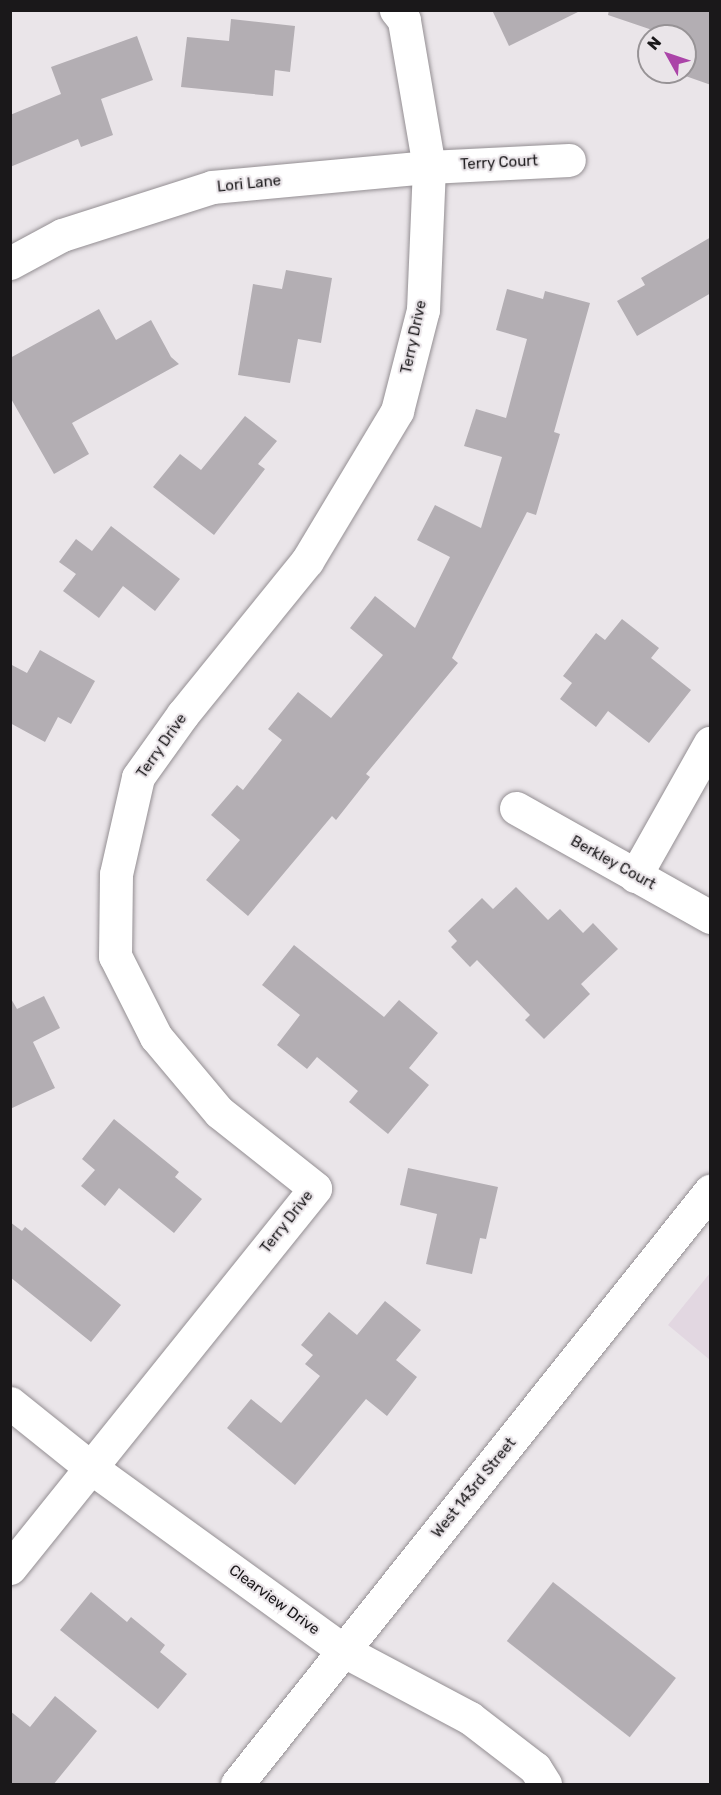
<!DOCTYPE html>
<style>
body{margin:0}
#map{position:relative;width:721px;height:1795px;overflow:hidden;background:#eae5e9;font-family:Rubik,sans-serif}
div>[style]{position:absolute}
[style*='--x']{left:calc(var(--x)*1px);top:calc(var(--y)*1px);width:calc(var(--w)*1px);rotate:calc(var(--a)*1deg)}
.built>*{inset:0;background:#e2d7e1}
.building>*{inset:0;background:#b3aeb3;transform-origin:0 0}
.roads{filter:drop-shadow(0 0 2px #948f93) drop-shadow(0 0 2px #948f93)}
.minor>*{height:33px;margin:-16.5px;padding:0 16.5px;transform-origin:16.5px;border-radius:16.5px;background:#fff}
.major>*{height:33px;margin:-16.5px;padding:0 16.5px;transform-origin:16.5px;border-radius:16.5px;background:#fff}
span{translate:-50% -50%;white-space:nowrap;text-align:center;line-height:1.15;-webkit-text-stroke:4.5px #eae5e9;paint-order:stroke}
.street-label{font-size:15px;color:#1a181a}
.frame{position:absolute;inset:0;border:12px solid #1a181a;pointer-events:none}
.north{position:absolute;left:637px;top:24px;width:60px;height:60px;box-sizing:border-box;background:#eae5e9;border:2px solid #979396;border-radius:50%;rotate:310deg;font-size:16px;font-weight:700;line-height:24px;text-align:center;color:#1a181a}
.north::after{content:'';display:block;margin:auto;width:21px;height:27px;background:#ab44a8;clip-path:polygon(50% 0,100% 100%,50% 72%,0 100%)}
</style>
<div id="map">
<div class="built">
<div style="clip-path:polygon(710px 1273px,710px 1360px,668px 1325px)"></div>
</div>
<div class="building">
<div style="clip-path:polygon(492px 10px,582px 10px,509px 46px)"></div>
<div style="clip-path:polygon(609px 10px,711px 10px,711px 85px,677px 73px,685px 72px,688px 42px,685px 41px,685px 36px,670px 36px,608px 15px)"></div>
<div style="clip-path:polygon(231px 19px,295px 26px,290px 72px,275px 70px,273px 96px,181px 87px,187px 37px,229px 41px)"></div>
<div style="clip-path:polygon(137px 36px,153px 80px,101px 99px,113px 135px,81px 147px,78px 139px,10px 167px,10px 115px,61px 94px,51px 67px)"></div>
<div style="clip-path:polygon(711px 237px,711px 293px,637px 336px,617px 301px,645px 285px,641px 278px)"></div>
<div style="clip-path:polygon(286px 270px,332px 278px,321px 343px,298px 339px,290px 383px,238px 375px,253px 284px,282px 289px)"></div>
<div style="clip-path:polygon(507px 289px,543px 299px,545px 291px,590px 303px,554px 432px,560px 434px,536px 515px,527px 512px,452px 658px,458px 663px,366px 774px,370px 777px,336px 820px,332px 816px,248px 916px,206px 880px,240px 840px,211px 815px,237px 785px,243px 790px,282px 740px,268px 729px,298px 692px,331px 718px,383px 655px,350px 628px,375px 596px,415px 628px,450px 557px,417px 540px,435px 505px,481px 528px,502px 457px,464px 446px,476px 409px,506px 418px,527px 339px,496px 330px)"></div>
<div style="clip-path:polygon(99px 309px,116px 340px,151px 320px,171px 357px,179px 364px,72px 423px,89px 454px,54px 474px,10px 397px,10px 358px)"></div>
<div style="clip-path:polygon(245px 416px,277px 441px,258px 464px,265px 469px,214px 535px,153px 487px,180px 454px,201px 470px)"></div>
<div style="clip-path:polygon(111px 526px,180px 579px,155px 611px,123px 586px,99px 618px,63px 591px,76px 574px,59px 562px,76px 539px,92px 551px)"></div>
<div style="clip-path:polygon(622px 619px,659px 648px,651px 658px,691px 690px,649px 743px,608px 711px,596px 727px,560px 699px,572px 683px,563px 676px,596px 633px,605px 640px)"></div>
<div style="clip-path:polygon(40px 650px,95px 681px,71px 724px,58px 717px,45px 742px,10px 723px,10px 664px,27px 673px)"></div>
<div style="clip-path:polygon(516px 887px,548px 920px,560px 909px,583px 933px,593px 923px,618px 949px,581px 984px,590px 994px,544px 1039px,525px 1020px,530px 1015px,477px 960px,470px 967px,451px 947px,457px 941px,448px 931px,482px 898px,493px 909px)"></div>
<div style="clip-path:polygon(294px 945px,384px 1017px,399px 1000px,438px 1033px,409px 1068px,429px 1085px,388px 1134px,349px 1102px,358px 1091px,317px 1057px,307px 1069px,277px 1045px,300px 1015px,262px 985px)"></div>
<div style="clip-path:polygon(44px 996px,60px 1028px,33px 1042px,55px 1088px,10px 1109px,10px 997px,17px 1009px)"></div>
<div style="clip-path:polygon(114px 1119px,179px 1172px,175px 1177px,202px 1199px,174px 1233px,119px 1188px,105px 1206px,81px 1186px,95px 1170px,82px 1159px)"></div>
<div style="clip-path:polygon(408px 1168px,498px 1187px,486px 1239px,480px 1238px,472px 1274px,426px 1264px,437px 1214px,400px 1205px)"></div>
<div style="clip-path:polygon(10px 1222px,22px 1231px,25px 1227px,121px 1305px,91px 1342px,10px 1277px)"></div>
<div style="clip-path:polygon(385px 1301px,421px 1330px,396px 1360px,417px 1377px,387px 1416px,366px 1399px,295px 1485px,227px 1428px,251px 1399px,281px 1423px,320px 1376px,305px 1364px,313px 1355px,301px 1345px,329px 1312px,357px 1335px)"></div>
<div style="left:553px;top:1582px;width:156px;height:75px;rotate:38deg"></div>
<div style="clip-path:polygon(91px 1592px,127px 1622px,131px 1617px,165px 1645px,160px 1652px,187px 1674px,158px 1709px,60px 1630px)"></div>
<div style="clip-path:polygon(55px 1696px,97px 1731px,53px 1785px,10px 1785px,10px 1711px,30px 1727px)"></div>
</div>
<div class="roads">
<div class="minor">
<div style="--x:10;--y:263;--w:59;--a:-28.3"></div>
<div style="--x:62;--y:235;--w:157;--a:-17.7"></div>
<div style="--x:212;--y:187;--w:218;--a:-5.3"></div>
<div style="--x:429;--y:167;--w:140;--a:-2.9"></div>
<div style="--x:516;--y:808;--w:223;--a:29.3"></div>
<div style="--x:635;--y:876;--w:153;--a:-60.6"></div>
<div style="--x:10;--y:1403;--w:102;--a:38.7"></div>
<div style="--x:90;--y:1467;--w:314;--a:35.9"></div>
<div style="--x:344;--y:1651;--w:143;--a:28"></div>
<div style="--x:470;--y:1718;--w:82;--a:37.6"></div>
<div style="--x:535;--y:1768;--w:19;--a:58"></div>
<div style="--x:10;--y:1568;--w:487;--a:-51.2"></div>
<div style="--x:315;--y:1188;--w:122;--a:-141.6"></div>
<div style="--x:219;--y:1112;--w:98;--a:-130"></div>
<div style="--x:156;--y:1037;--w:91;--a:-116.8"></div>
<div style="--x:115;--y:956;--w:82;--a:-89.3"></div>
<div style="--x:116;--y:874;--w:99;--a:-77.2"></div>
<div style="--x:138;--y:777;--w:77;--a:-54.5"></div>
<div style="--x:183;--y:714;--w:197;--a:-51"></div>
<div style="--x:307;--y:561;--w:175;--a:-59"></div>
<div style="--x:397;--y:411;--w:104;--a:-75.6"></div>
<div style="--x:423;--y:310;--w:143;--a:-87.6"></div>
<div style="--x:429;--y:167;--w:149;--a:-99.7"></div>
<div style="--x:404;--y:20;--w:13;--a:-129"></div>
</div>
<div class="major">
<div style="--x:237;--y:1784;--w:759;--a:-51.42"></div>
</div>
</div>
<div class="street-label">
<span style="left:499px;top:163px;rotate:-3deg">Terry Court</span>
<span style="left:249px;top:184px;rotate:-6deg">Lori Lane</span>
<span style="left:414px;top:337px;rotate:-78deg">Terry Drive</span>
<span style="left:162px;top:746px;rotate:-55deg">Terry Drive</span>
<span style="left:613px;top:863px;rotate:29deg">Berkley Court</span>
<span style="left:287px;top:1222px;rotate:-52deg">Terry Drive</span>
<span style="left:474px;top:1488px;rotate:-51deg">West 143rd Street</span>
<span style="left:274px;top:1600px;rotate:36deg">Clearview Drive</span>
</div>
<div class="frame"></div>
<div class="north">N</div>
</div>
